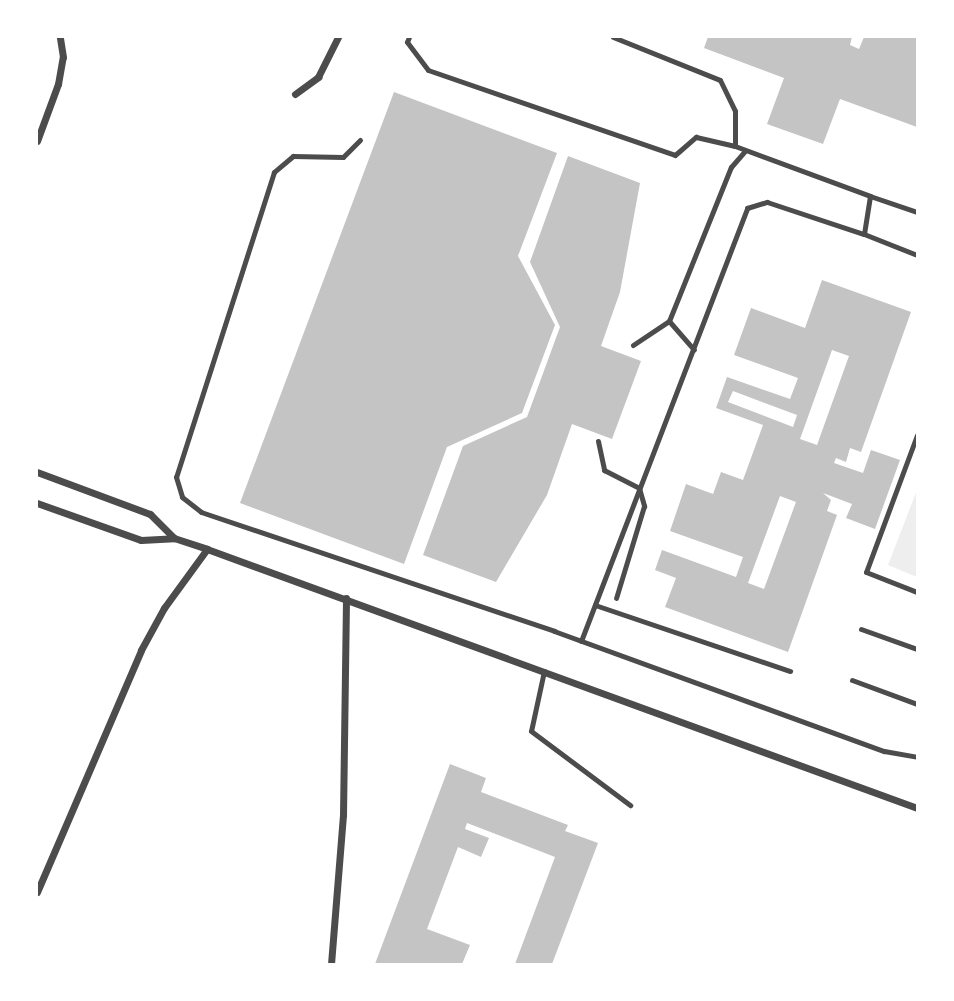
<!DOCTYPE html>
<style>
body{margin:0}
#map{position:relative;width:954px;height:1001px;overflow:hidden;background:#fff;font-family:"Exo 2",sans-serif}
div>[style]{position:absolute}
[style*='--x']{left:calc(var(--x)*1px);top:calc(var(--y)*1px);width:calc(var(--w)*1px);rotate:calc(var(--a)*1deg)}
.green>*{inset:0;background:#eee}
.building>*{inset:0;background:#c4c4c4}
.service>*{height:5px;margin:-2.5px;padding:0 2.5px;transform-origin:2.5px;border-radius:2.5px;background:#4c4c4c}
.minor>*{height:7px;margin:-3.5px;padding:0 3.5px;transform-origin:3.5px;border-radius:3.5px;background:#4c4c4c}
span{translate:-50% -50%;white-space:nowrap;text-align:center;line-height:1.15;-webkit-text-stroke:5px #fff;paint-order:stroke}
.frame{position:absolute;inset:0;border:38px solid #fff;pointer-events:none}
</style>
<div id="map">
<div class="green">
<div style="clip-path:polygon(917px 490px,917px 577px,888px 565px)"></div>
</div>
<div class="building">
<div style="clip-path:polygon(708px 37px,852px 37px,850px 45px,859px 49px,864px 37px,917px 37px,917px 127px,840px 99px,823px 144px,767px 124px,784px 78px,704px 48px)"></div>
<div style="clip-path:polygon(394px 92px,557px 153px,518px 256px,555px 325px,522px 413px,447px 447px,404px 564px,240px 503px)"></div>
<div style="clip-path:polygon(568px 156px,640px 183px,620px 292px,601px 346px,641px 361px,612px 439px,572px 424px,547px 495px,496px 582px,423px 555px,463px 446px,527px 417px,560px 327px,530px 262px)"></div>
<div style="clip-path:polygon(evenodd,822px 280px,911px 312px,861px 452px,850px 448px,846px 462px,836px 458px,834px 463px,863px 473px,871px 450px,900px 460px,875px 529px,846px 518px,852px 504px,823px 493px,831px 500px,827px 511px,837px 515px,788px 652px,665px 607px,676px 578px,655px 570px,662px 550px,736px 577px,743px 557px,670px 531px,686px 484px,713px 494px,721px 472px,743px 480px,763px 425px,716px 408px,727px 377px,790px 399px,798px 378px,734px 355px,751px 308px,805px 328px,822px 280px,832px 350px,849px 356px,817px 445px,800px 439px,832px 350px,822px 280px,733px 391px,797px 415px,793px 427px,728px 402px,733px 391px,822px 280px,780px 496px,796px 502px,764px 589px,748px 583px,780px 496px)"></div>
<div style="clip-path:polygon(450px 764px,486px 778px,481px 792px,568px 825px,565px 831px,598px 843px,552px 964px,515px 964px,555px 857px,467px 823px,465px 829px,489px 838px,481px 857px,458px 847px,427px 929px,470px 945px,462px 964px,375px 964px)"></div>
</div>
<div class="service">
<div style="--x:409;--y:37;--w:5;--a:112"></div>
<div style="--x:407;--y:42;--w:35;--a:53"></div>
<div style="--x:428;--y:70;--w:261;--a:19"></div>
<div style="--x:675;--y:155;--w:28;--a:-41"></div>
<div style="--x:696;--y:137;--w:40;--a:13"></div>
<div style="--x:735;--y:146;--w:144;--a:20.3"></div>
<div style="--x:870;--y:196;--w:38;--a:99"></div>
<div style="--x:864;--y:234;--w:57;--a:21.6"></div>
<div style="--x:613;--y:37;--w:115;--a:21.9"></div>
<div style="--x:720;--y:80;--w:34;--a:64"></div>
<div style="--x:735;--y:111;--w:35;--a:90"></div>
<div style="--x:360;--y:140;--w:24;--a:135"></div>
<div style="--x:343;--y:157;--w:50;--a:-178.9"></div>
<div style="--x:293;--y:156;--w:25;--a:140"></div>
<div style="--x:274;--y:172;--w:320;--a:107.8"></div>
<div style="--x:176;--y:477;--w:21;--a:73"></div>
<div style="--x:182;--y:497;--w:24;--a:38"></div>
<div style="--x:201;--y:512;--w:373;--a:18.6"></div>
<div style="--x:554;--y:631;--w:351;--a:20"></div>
<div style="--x:884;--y:751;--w:34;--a:10"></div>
<div style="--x:870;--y:196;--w:50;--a:18.8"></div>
<div style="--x:669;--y:321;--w:38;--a:49"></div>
<div style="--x:633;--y:345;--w:43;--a:-33.7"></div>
<div style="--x:669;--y:321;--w:166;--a:-68.1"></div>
<div style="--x:731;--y:167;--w:21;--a:-49"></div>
<div style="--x:917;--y:435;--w:146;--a:110.4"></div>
<div style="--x:866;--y:572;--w:55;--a:21.4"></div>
<div style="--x:598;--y:441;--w:30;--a:78"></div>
<div style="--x:604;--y:470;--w:39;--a:27"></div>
<div style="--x:639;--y:488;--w:19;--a:74"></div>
<div style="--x:644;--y:506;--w:96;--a:106.9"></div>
<div style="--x:595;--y:605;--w:206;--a:18.7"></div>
<div style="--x:861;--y:629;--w:59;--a:19.7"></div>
<div style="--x:581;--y:641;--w:464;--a:-69"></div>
<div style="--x:747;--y:208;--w:21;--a:-17"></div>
<div style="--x:767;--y:202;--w:102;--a:18.3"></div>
<div style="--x:544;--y:671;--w:61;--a:102.2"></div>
<div style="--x:531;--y:731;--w:124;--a:36.8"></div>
<div style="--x:852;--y:680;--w:69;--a:20.3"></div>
</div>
<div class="minor">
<div style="--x:295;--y:94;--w:29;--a:-36"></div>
<div style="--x:318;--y:77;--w:45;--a:-63.4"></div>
<div style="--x:37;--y:141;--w:61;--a:-69.8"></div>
<div style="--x:58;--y:84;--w:27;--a:-80"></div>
<div style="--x:63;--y:57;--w:20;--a:-99"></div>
<div style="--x:37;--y:472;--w:121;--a:20.4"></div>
<div style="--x:150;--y:514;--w:34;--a:45"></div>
<div style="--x:37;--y:503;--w:110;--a:19.6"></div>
<div style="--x:141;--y:540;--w:33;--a:-3"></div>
<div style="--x:174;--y:538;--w:35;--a:18"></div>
<div style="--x:207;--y:549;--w:756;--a:20.04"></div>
<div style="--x:37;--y:892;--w:263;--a:-66.7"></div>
<div style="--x:141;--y:650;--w:48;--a:-61.3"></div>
<div style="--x:164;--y:608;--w:73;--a:-53.9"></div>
<div style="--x:331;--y:964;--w:149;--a:-85.4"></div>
<div style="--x:343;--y:815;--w:217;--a:-89.2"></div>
</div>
<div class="frame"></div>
</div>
